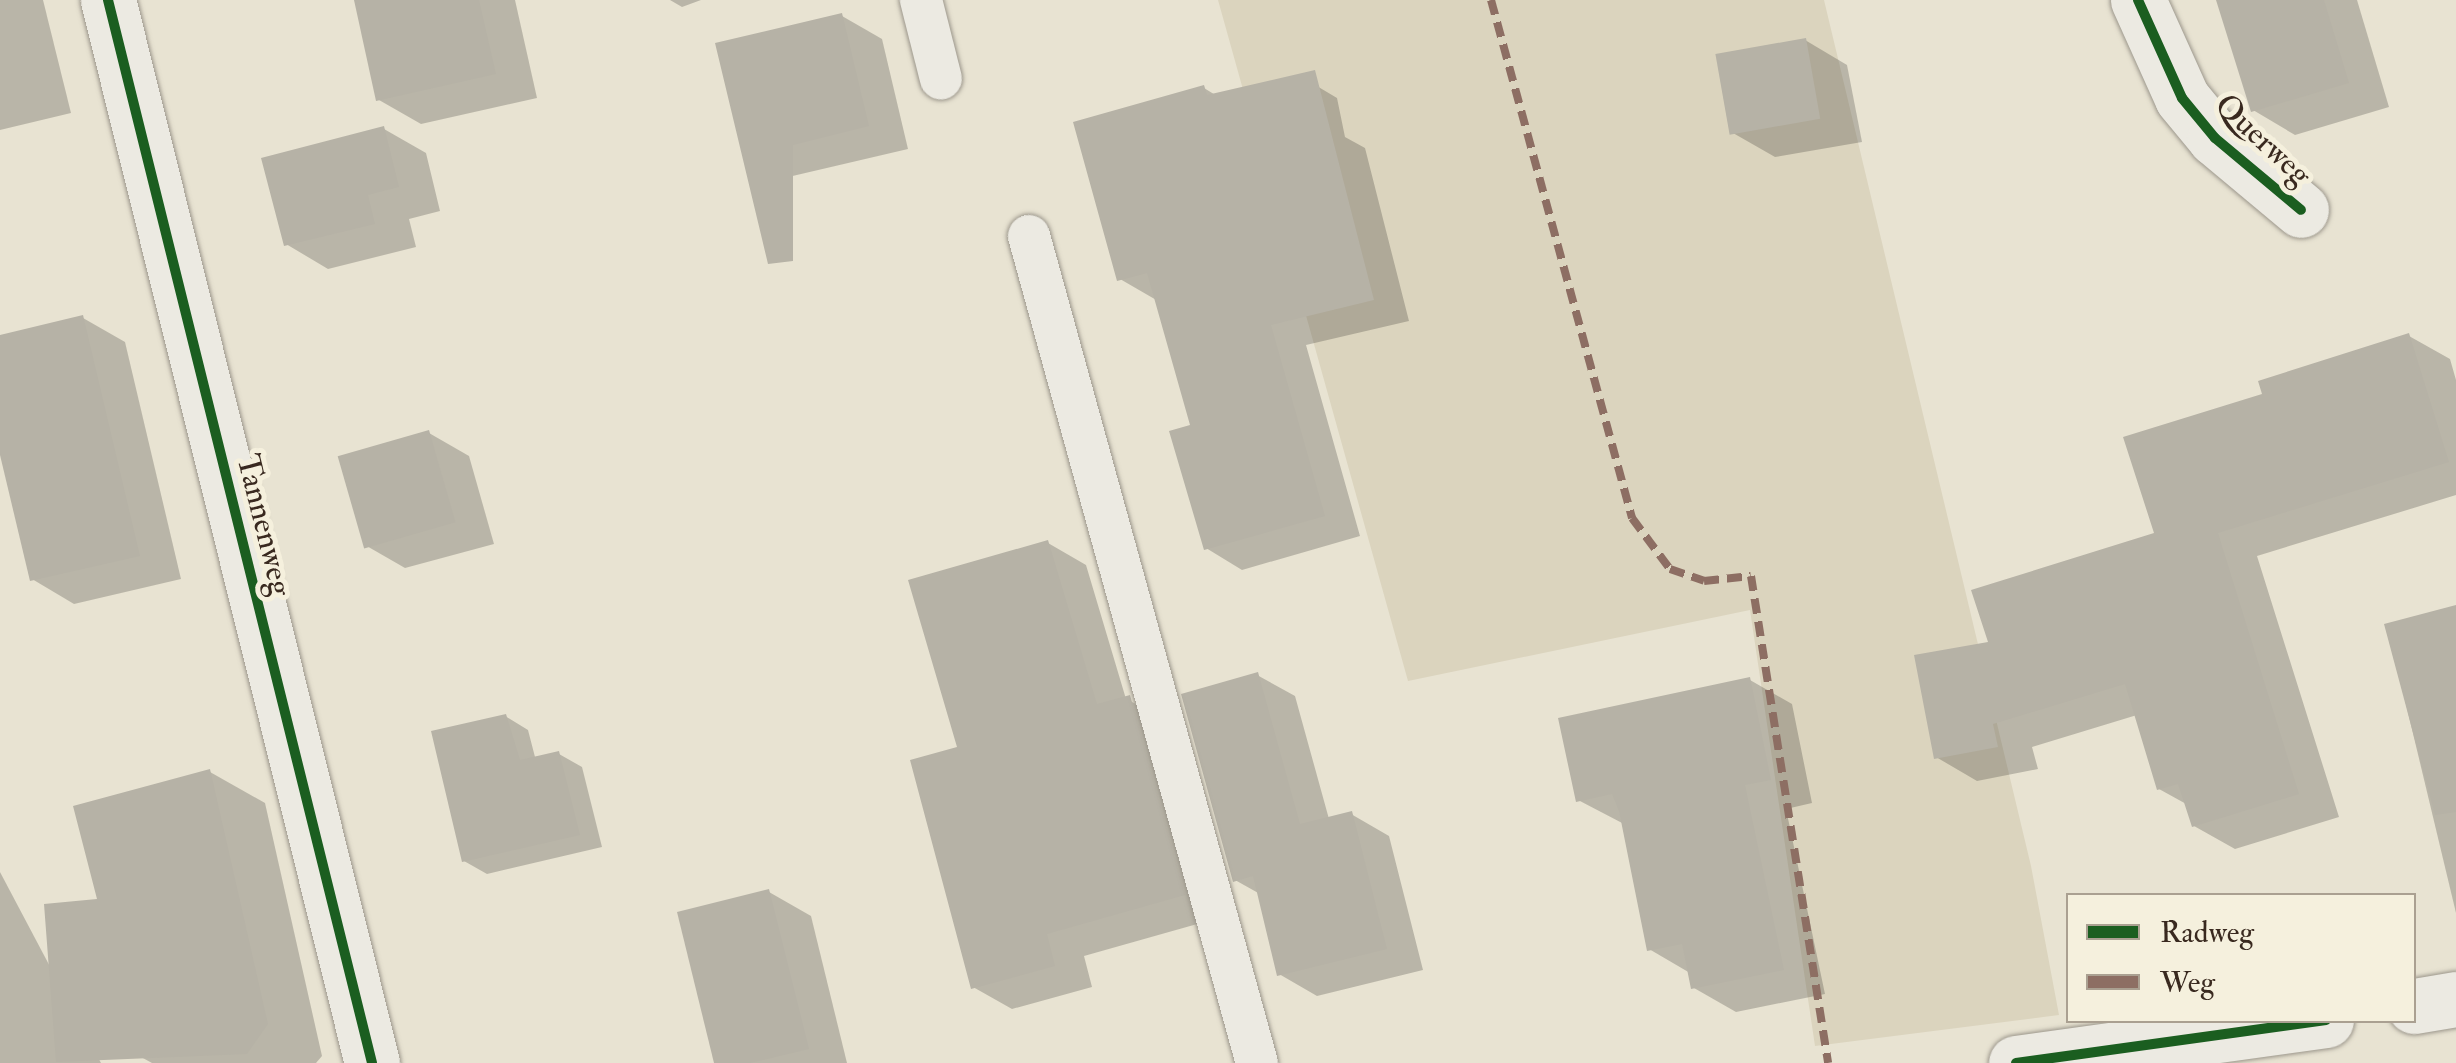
<!DOCTYPE html>
<style>
body{margin:0}
#map{position:relative;width:2456px;height:1063px;overflow:hidden;background:#e8e3d2;font-family:"IM FELL Double Pica",serif}
div>[style]{position:absolute}
[style*='--x']{left:calc(var(--x)*1px);top:calc(var(--y)*1px);width:calc(var(--w)*1px);rotate:calc(var(--a)*1deg)}
.green>*{inset:0;background:#dbd4be}
.shadow>*{inset:0;background:#0003}
.building>*{inset:0;background:#b6b2a6;transform-origin:0 0}
.roads{filter:drop-shadow(0 0 2px #9c978c) drop-shadow(0 0 2px #9c978c)}
.lane>*{height:42px;margin:-21px;padding:0 21px;transform-origin:21px;border-radius:21px;background:#eceae2}
.street>*{height:55px;margin:-27.5px;padding:0 27.5px;transform-origin:27.5px;border-radius:27.5px;background:#eceae2}
.quiet>*{height:8px;margin-top:-4px;transform-origin:0;background:repeating-linear-gradient(90deg,#8d6e63 0 15px,transparent 0 23px)}
.cycleway>*{height:10px;margin:-5px;padding:0 5px;transform-origin:5px;border-radius:5px;background:#1b5e20}
span{translate:-50% -50%;white-space:nowrap;text-align:center;line-height:1.15;-webkit-text-stroke:10px #f5f0dd;paint-order:stroke}
.street-label{font-size:32px;color:#39291f}
.legend{position:absolute;left:2066px;top:893px;width:350px;height:130px;box-sizing:border-box;background:#f5f0dd;border:2px solid #aaa091;margin:0;padding:12px 18px;list-style:none;font-size:30px;color:#39291f}
.legend li{display:flex;align-items:center;gap:20px;height:50px}
.legend b{width:50px;border:2px solid #aaa091}
</style>
<div id="map">
<div class="green">
<div style="clip-path:polygon(1218px 0,1824px 0,2031px 866px,2059px 1015px,1815px 1046px,1750px 610px,1408px 681px)"></div>
</div>
<div class="shadow">
<div style="clip-path:polygon(0 0,43px 0,71px 113px,0 130px)"></div>
<div style="clip-path:polygon(356px 0,515px 0,537px 98px,421px 124px,379px 100px)"></div>
<div style="clip-path:polygon(670px 0,701px 0,682px 7px)"></div>
<div style="clip-path:polygon(2219px 0,2357px 0,2389px 107px,2295px 135px,2253px 110px)"></div>
<div style="clip-path:polygon(842px 16px,882px 39px,908px 149px,784px 178px,744px 155px)"></div>
<div style="clip-path:polygon(1805px 40px,1847px 65px,1862px 142px,1775px 157px,1733px 133px)"></div>
<div style="clip-path:polygon(1300px 76px,1337px 98px,1345px 137px,1365px 148px,1409px 321px,1306px 345px,1360px 536px,1242px 570px,1206px 548px,1194px 427px,1158px 301px,1120px 279px,1204px 88px,1217px 96px)"></div>
<div style="clip-path:polygon(384px 129px,426px 153px,440px 211px,409px 219px,416px 247px,328px 269px,286px 244px)"></div>
<div style="clip-path:polygon(83px 318px,125px 342px,181px 579px,74px 604px,32px 579px,0 446px,0 337px)"></div>
<div style="clip-path:polygon(2409px 336px,2450px 359px,2456px 380px,2456px 495px,2257px 556px,2339px 817px,2235px 849px,2194px 826px,2188px 805px,2159px 789px,2137px 715px,2032px 747px,2038px 769px,1977px 781px,1936px 757px,1991px 643px,2157px 535px,2265px 396px)"></div>
<div style="clip-path:polygon(429px 433px,469px 456px,494px 544px,405px 568px,365px 545px)"></div>
<div style="clip-path:polygon(1048px 543px,1086px 565px,1126px 699px,1168px 720px,1222px 917px,1084px 956px,1092px 987px,1012px 1009px,973px 987px,960px 749px)"></div>
<div style="clip-path:polygon(2456px 607px,2456px 913px,2387px 625px)"></div>
<div style="clip-path:polygon(1257px 675px,1295px 696px,1329px 819px,1351px 814px,1389px 836px,1423px 970px,1317px 996px,1279px 974px,1260px 894px,1235px 880px)"></div>
<div style="clip-path:polygon(1750px 680px,1792px 704px,1812px 803px,1786px 809px,1825px 994px,1736px 1012px,1694px 988px,1690px 973px,1649px 949px,1624px 824px,1578px 800px)"></div>
<div style="clip-path:polygon(505px 716px,528px 730px,535px 757px,559px 754px,582px 767px,602px 847px,487px 874px,464px 861px)"></div>
<div style="clip-path:polygon(210px 772px,265px 803px,322px 1056px,316px 1063px,152px 1063px,141px 1057px)"></div>
<div style="clip-path:polygon(0 872px,101px 1063px,0 1063px)"></div>
<div style="clip-path:polygon(769px 892px,811px 916px,847px 1063px,717px 1063px)"></div>
</div>
<div class="building">
<div style="clip-path:polygon(354px 0,479px 0,496px 74px,376px 101px)"></div>
<div style="clip-path:polygon(2216px 0,2324px 0,2349px 83px,2251px 112px)"></div>
<div style="clip-path:polygon(842px 13px,869px 126px,793px 145px,793px 261px,768px 264px,715px 43px)"></div>
<div style="left:1806px;top:38px;width:82px;height:92px;rotate:80deg"></div>
<div style="clip-path:polygon(1315px 70px,1374px 300px,1271px 325px,1325px 516px,1204px 550px,1169px 431px,1190px 425px,1147px 273px,1117px 281px,1073px 122px,1204px 85px,1207px 95px)"></div>
<div style="clip-path:polygon(384px 126px,399px 187px,368px 195px,375px 224px,284px 246px,261px 158px)"></div>
<div style="clip-path:polygon(83px 315px,140px 556px,30px 581px,0 455px,0 335px)"></div>
<div style="clip-path:polygon(2409px 333px,2449px 462px,2218px 533px,2299px 794px,2192px 827px,2178px 784px,2157px 790px,2125px 684px,1993px 724px,1998px 747px,1934px 759px,1914px 655px,1988px 642px,1971px 590px,2154px 533px,2123px 437px,2262px 394px,2258px 381px)"></div>
<div style="left:429px;top:430px;width:96px;height:95px;rotate:74deg"></div>
<div style="clip-path:polygon(1048px 540px,1097px 704px,1130px 695px,1185px 895px,1047px 934px,1055px 966px,971px 989px,910px 760px,957px 747px,908px 580px)"></div>
<div style="clip-path:polygon(2456px 605px,2456px 812px,2435px 815px,2384px 624px)"></div>
<div style="clip-path:polygon(1258px 672px,1300px 824px,1352px 811px,1387px 949px,1277px 976px,1253px 876px,1233px 882px,1181px 694px)"></div>
<div style="clip-path:polygon(1750px 677px,1771px 780px,1745px 785px,1784px 970px,1691px 989px,1682px 944px,1647px 951px,1619px 811px,1612px 794px,1576px 802px,1558px 718px)"></div>
<div style="clip-path:polygon(506px 714px,520px 760px,559px 751px,580px 835px,462px 862px,431px 731px)"></div>
<div style="clip-path:polygon(210px 769px,268px 1024px,247px 1054px,56px 1062px,44px 904px,97px 899px,73px 806px)"></div>
<div style="clip-path:polygon(769px 889px,809px 1049px,750px 1063px,714px 1063px,677px 912px)"></div>
</div>
<div class="roads">
<div class="lane">
<div style="--x:921;--y:0;--w:81;--a:75.8"></div>
<div style="--x:1029;--y:236;--w:858;--a:74.59"></div>
</div>
<div class="street">
<div style="--x:108;--y:0;--w:1095;--a:76.05"></div>
<div style="--x:2138;--y:0;--w:107;--a:65.8"></div>
<div style="--x:2182;--y:98;--w:52;--a:50.5"></div>
<div style="--x:2215;--y:138;--w:112;--a:39.9"></div>
<div style="--x:2414;--y:1006;--w:43;--a:-9.5"></div>
<div style="--x:2016;--y:1063;--w:313;--a:-7.9"></div>
</div>
</div>
<div class="quiet">
<div style="--x:1491;--y:0;--w:537;--a:74.77"></div>
<div style="--x:1632;--y:518;--w:64;--a:53.3"></div>
<div style="--x:1670;--y:569;--w:36;--a:19"></div>
<div style="--x:1704;--y:581;--w:47;--a:-6.1"></div>
<div style="--x:1751;--y:576;--w:493;--a:81"></div>
</div>
<div class="cycleway">
<div style="--x:108;--y:0;--w:1095;--a:76.05"></div>
<div style="--x:2138;--y:0;--w:107;--a:65.8"></div>
<div style="--x:2182;--y:98;--w:52;--a:50.5"></div>
<div style="--x:2215;--y:138;--w:112;--a:39.9"></div>
<div style="--x:2016;--y:1063;--w:313;--a:-7.9"></div>
</div>
<div class="street-label">
<span style="left:2263px;top:140px;rotate:43deg">Querweg</span>
<span style="left:264px;top:525px;rotate:76deg">Tannenweg</span>
</div>
<ul class="legend">
<li><b style="height:12px;background:#1b5e20"></b>Radweg</li>
<li><b style="height:12px;background:#8d6e63"></b>Weg</li>
</ul>
</div>
